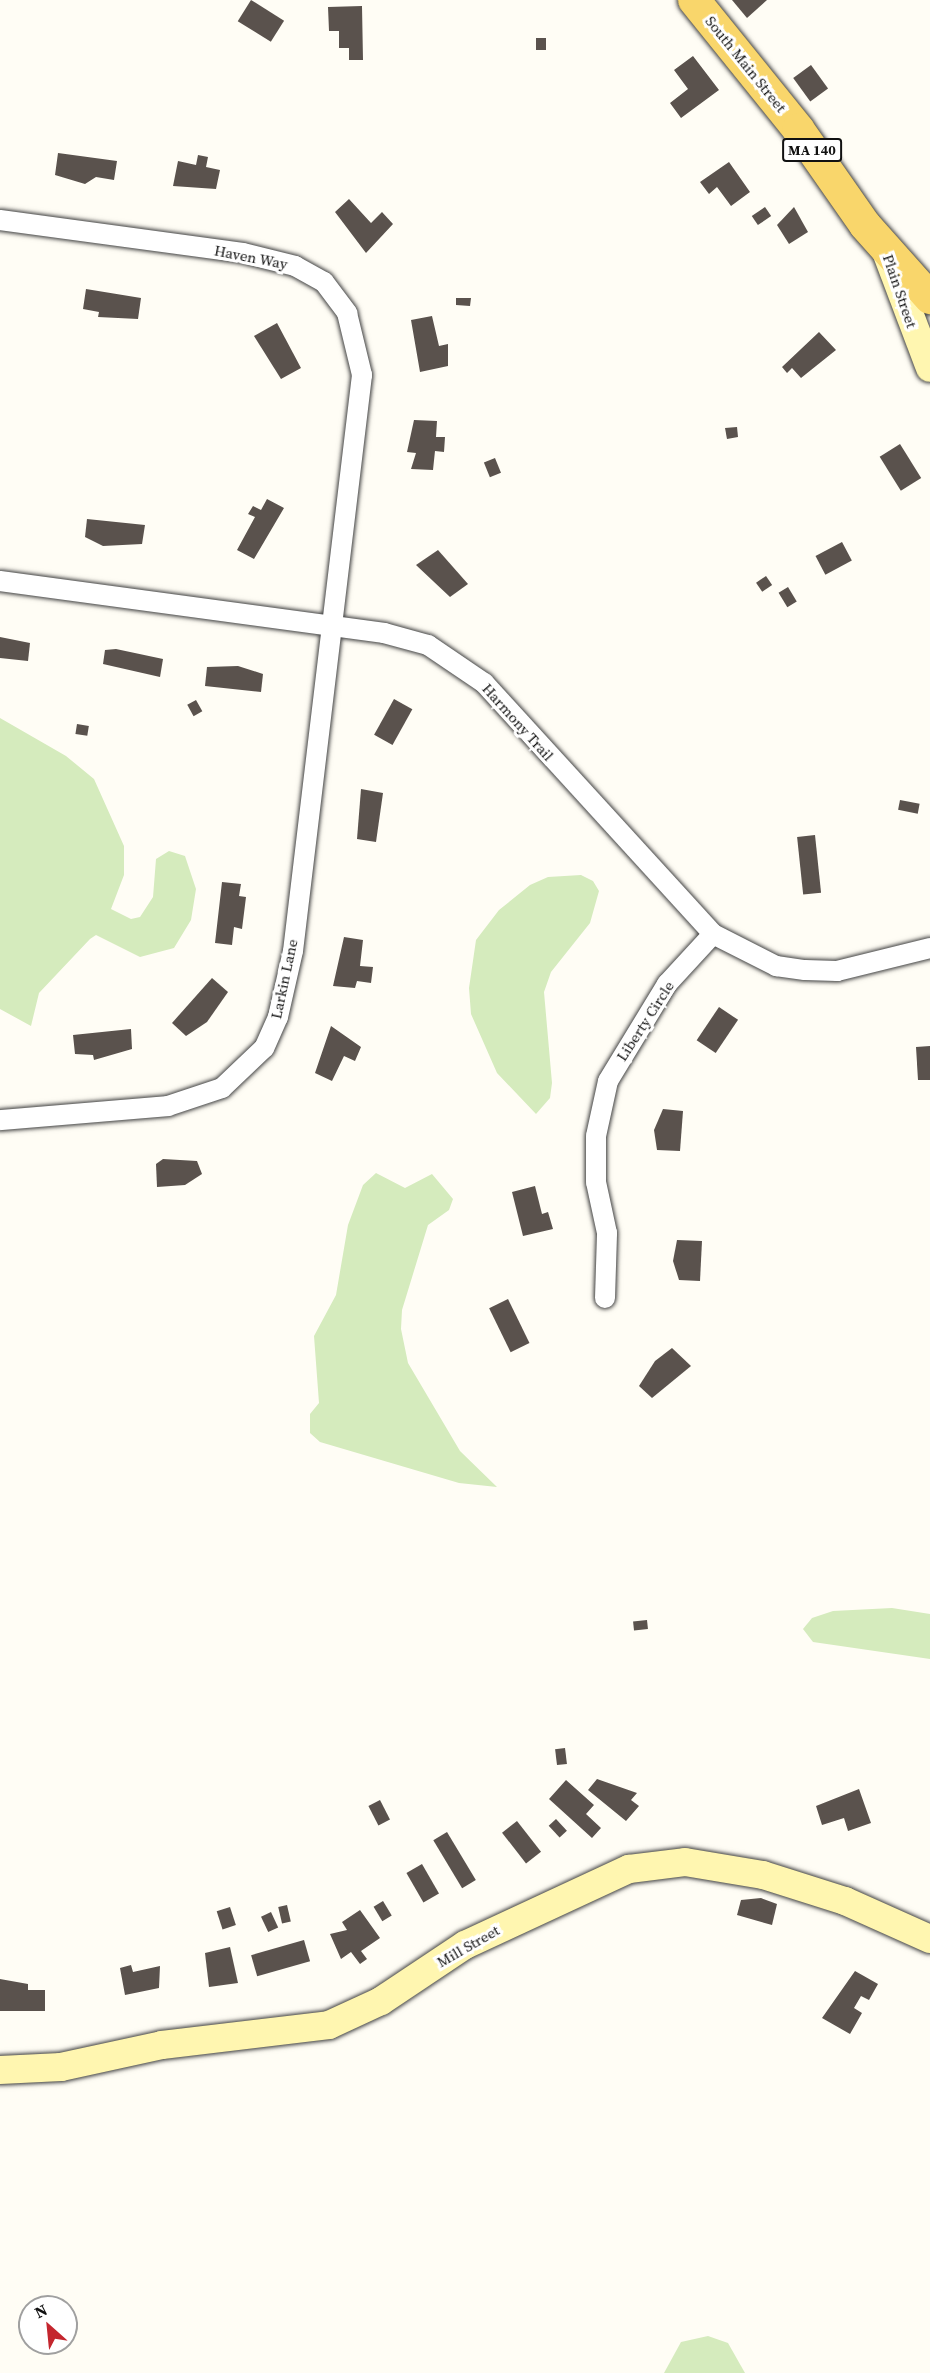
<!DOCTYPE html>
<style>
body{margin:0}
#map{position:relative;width:930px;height:2373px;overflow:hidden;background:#fffdf5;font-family:"Source Serif 4",serif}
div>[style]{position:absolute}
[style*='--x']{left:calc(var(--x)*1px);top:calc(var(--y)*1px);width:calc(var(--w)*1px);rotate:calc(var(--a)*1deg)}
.green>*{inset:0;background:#d5ebbd}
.building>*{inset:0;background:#5a524d;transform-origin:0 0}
.roads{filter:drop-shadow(0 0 2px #444) drop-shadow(0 0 2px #444)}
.street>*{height:20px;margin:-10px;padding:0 10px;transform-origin:10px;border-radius:10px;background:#fff}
.secondary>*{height:28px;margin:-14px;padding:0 14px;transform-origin:14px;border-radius:14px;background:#fff6b0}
.primary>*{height:32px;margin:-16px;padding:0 16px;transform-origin:16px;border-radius:16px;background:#f9d66b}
span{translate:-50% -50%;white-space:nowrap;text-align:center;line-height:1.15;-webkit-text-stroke:6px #fff;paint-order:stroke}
.shield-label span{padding:2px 4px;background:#fff;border:2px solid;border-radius:4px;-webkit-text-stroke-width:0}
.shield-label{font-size:14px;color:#111;font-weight:700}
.street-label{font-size:15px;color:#111}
.north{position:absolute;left:18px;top:2295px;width:60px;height:60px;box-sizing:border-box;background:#fff;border:2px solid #a0a0a0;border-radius:50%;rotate:333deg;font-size:16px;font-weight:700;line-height:24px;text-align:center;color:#111}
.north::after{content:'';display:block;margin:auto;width:21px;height:27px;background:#c4262e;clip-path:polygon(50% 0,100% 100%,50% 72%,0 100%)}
</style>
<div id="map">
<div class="green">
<div style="clip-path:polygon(0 718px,66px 756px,94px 779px,124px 846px,124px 875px,111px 909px,131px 919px,140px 917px,153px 897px,156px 859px,169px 851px,185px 856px,196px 889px,191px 920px,174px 948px,140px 957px,96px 935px,90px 939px,39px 993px,31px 1026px,0 1009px)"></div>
<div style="clip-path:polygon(581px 875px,593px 881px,599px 891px,590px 923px,551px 972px,544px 992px,552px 1083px,550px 1098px,536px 1114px,497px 1073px,471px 1014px,469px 988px,476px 940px,499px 910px,530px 885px,548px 877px)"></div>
<div style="clip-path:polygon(376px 1173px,405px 1188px,432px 1174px,453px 1199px,449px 1210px,428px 1225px,402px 1310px,401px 1329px,408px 1363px,460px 1451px,497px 1487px,459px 1483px,320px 1442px,310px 1433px,310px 1414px,319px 1403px,314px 1336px,336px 1295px,348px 1225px,363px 1185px)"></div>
<div style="clip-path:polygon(892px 1608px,930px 1614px,930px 1659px,813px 1642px,803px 1629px,812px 1618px,833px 1611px)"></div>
<div style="clip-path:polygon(708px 2336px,728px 2343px,745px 2373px,664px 2373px,681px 2342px)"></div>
</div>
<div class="building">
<div style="left:251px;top:0;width:39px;height:25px;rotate:32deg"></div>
<div style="clip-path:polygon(732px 0,767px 0,747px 18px)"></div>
<div style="clip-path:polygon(362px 6px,363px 60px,349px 60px,349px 48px,339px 48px,339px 31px,329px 31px,328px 7px)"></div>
<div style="left:536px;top:38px;width:10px;height:12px"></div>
<div style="clip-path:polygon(693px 56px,719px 90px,681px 118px,670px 103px,688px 89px,674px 70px)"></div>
<div style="left:811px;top:65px;width:29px;height:22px;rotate:54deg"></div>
<div style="clip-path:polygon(58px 153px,117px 161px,114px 180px,96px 177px,85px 184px,55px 175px)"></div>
<div style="clip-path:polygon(198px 155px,208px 157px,206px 167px,220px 170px,216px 189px,173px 186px,178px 161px,196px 165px)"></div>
<div style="clip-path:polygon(729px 162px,750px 192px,731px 206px,717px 187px,709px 194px,700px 182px)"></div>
<div style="clip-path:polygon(349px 199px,371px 223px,382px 212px,393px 224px,366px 253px,335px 212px)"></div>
<div style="left:765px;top:207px;width:11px;height:16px;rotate:56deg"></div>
<div style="clip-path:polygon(794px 207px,808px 232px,789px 244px,777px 225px)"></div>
<div style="clip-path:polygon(86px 289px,141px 298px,138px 319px,98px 317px,99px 312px,83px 309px)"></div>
<div style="clip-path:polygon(456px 298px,471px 298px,470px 306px,456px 305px)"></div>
<div style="clip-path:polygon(432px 316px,439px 346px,448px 344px,448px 366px,420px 372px,411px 320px)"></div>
<div style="clip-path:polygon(277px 323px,301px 368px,281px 379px,254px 336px)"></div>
<div style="clip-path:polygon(819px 332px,836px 350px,801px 378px,792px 368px,787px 373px,782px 367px)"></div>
<div style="clip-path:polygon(414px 420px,437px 421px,436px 437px,445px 437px,444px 452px,435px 451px,433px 470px,411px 469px,416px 453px,407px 452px)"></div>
<div style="clip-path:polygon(737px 427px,738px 437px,727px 439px,725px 428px)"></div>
<div style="left:900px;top:444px;width:40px;height:24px;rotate:58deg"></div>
<div style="left:495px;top:458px;width:16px;height:12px;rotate:68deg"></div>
<div style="clip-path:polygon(267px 499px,284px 508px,254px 559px,237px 550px,255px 517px,248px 514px,253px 506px,261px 510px)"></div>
<div style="clip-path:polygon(87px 519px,145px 525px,142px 544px,103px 546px,85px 537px)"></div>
<div style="left:842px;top:542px;width:21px;height:30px;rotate:62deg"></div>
<div style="clip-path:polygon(438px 550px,468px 584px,450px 597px,416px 565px)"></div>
<div style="left:766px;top:576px;width:11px;height:12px;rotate:56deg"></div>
<div style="left:788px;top:587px;width:17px;height:11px;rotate:59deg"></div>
<div style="clip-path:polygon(0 637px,30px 643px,28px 661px,0 658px)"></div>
<div style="clip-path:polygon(116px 649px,163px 659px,160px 677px,103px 664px,105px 650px)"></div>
<div style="clip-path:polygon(238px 666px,263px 674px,261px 692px,205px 686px,207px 667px)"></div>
<div style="left:394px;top:699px;width:21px;height:41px;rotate:29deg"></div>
<div style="left:196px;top:700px;width:13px;height:10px;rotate:61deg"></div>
<div style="left:77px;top:724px;width:12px;height:10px;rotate:9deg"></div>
<div style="clip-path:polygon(361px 789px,383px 793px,376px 842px,357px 839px)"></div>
<div style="left:900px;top:800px;width:20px;height:10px;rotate:11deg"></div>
<div style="left:815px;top:835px;width:58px;height:18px;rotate:84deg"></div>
<div style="clip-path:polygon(222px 882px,241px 884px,239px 896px,246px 897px,242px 929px,234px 927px,232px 945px,215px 943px)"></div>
<div style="clip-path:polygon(344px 937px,363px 940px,360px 966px,373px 967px,371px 983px,357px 981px,355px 988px,333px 986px)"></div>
<div style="clip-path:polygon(212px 978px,228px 992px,207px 1022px,186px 1036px,172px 1023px)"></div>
<div style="left:719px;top:1007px;width:23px;height:40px;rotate:34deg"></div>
<div style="clip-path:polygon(331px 1026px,361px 1047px,355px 1061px,344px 1056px,332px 1081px,315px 1073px)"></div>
<div style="clip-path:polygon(131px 1029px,132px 1049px,94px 1060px,93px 1055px,75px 1054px,73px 1035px)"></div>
<div style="clip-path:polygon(930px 1046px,930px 1080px,918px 1080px,916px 1047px)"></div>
<div style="clip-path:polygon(663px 1109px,683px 1111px,680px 1151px,657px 1150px,654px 1130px)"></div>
<div style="clip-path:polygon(163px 1159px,197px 1161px,202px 1174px,185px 1185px,157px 1187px,156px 1164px)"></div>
<div style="clip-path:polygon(535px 1186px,542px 1214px,548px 1212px,553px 1229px,523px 1236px,512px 1192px)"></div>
<div style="clip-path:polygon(677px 1240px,702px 1241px,700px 1281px,679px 1280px,673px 1261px)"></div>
<div style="left:508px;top:1299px;width:49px;height:21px;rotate:64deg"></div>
<div style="clip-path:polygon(672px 1348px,691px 1366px,652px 1398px,639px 1386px,655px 1361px)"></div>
<div style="left:647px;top:1620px;width:9px;height:14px;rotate:84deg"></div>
<div style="left:565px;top:1748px;width:16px;height:10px;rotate:83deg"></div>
<div style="clip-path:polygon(597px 1779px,637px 1793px,631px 1800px,639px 1806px,626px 1821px,588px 1790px)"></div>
<div style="clip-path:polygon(566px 1780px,594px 1805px,586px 1814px,601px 1828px,592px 1838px,549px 1799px)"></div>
<div style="clip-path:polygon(859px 1789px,871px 1823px,848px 1831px,844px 1818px,822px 1825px,816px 1806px)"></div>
<div style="left:380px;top:1800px;width:22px;height:13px;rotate:63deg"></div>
<div style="left:556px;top:1819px;width:16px;height:10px;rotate:47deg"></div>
<div style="left:517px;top:1821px;width:39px;height:19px;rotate:52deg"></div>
<div style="left:447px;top:1832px;width:56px;height:16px;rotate:59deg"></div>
<div style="left:422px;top:1864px;width:34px;height:18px;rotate:60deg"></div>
<div style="clip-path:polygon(761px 1898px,777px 1904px,772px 1925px,737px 1915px,741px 1900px)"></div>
<div style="left:383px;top:1901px;width:17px;height:11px;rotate:59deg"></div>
<div style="left:287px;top:1905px;width:17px;height:9px;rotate:77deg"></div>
<div style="left:230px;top:1907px;width:19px;height:14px;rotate:72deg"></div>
<div style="clip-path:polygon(360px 1910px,380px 1938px,361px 1951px,367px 1959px,360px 1964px,351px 1952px,341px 1959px,330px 1934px,347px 1930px,342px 1922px)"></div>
<div style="left:271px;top:1912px;width:17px;height:11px;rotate:65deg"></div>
<div style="left:304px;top:1940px;width:22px;height:55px;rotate:74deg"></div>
<div style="clip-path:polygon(230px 1947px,238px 1983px,209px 1987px,205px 1953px)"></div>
<div style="clip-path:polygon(131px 1965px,133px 1972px,160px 1966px,159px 1988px,125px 1995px,120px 1968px)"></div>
<div style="clip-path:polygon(855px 1971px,878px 1984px,869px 2000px,861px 1996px,854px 2008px,862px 2013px,850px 2034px,822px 2018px)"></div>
<div style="clip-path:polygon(0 1979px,28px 1984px,28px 1990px,45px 1990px,45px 2011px,0 2011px)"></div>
</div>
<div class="roads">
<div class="street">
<div style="--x:0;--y:220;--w:245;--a:7.7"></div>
<div style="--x:243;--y:253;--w:54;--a:14"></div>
<div style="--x:295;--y:266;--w:33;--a:29"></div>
<div style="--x:324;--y:282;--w:39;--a:53"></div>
<div style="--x:347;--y:313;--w:64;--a:76.4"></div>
<div style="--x:362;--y:375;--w:580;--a:96.83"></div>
<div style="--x:293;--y:951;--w:68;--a:102.8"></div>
<div style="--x:278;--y:1017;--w:34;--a:114"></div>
<div style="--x:264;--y:1048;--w:58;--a:136.4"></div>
<div style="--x:222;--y:1088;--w:57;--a:161.6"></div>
<div style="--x:168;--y:1106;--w:169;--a:175.2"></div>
<div style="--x:0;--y:581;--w:388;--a:7.7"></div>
<div style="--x:384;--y:633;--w:46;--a:15.3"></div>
<div style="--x:428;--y:645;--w:68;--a:34.2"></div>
<div style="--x:484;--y:683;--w:340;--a:47.6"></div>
<div style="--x:713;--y:934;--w:71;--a:26.9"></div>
<div style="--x:776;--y:966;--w:29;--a:8"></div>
<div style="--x:805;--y:970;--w:32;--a:2"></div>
<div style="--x:837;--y:971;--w:96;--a:-13.9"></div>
<div style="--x:605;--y:1298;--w:65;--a:-88.2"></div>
<div style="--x:607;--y:1233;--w:52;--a:-102.2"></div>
<div style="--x:596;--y:1182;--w:46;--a:-90"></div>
<div style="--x:596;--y:1136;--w:56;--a:-77.7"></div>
<div style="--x:608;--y:1081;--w:114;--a:-58.7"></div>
<div style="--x:667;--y:984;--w:68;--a:-47.4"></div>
</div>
<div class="secondary">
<div style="--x:885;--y:249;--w:127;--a:69.3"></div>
<div style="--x:0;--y:2070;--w:61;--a:-2.8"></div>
<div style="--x:61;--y:2067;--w:103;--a:-12.3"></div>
<div style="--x:162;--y:2045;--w:168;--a:-6.8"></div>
<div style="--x:329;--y:2025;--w:57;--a:-24.8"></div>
<div style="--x:381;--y:2001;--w:101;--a:-33.7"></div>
<div style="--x:465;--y:1945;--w:181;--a:-24.9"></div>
<div style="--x:629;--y:1869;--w:56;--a:-7.1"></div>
<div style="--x:685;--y:1862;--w:79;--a:9.5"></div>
<div style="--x:763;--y:1875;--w:86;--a:17.6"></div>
<div style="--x:845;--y:1901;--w:93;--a:24.1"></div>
</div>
<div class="primary">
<div style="--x:694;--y:0;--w:166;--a:51.1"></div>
<div style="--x:798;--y:129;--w:117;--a:55.1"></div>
<div style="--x:865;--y:225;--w:98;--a:48.3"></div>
</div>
</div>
<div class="shield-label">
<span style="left:812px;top:150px">MA 140</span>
</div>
<div class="street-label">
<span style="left:746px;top:64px;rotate:51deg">South Main Street</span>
<span style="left:251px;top:257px;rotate:11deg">Haven Way</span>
<span style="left:900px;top:291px;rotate:71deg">Plain Street</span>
<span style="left:518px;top:722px;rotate:48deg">Harmony Trail</span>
<span style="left:284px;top:979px;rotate:-78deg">Larkin Lane</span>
<span style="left:645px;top:1021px;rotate:-57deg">Liberty Circle</span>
<span style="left:468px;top:1946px;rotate:-30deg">Mill Street</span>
</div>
<div class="north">N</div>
</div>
